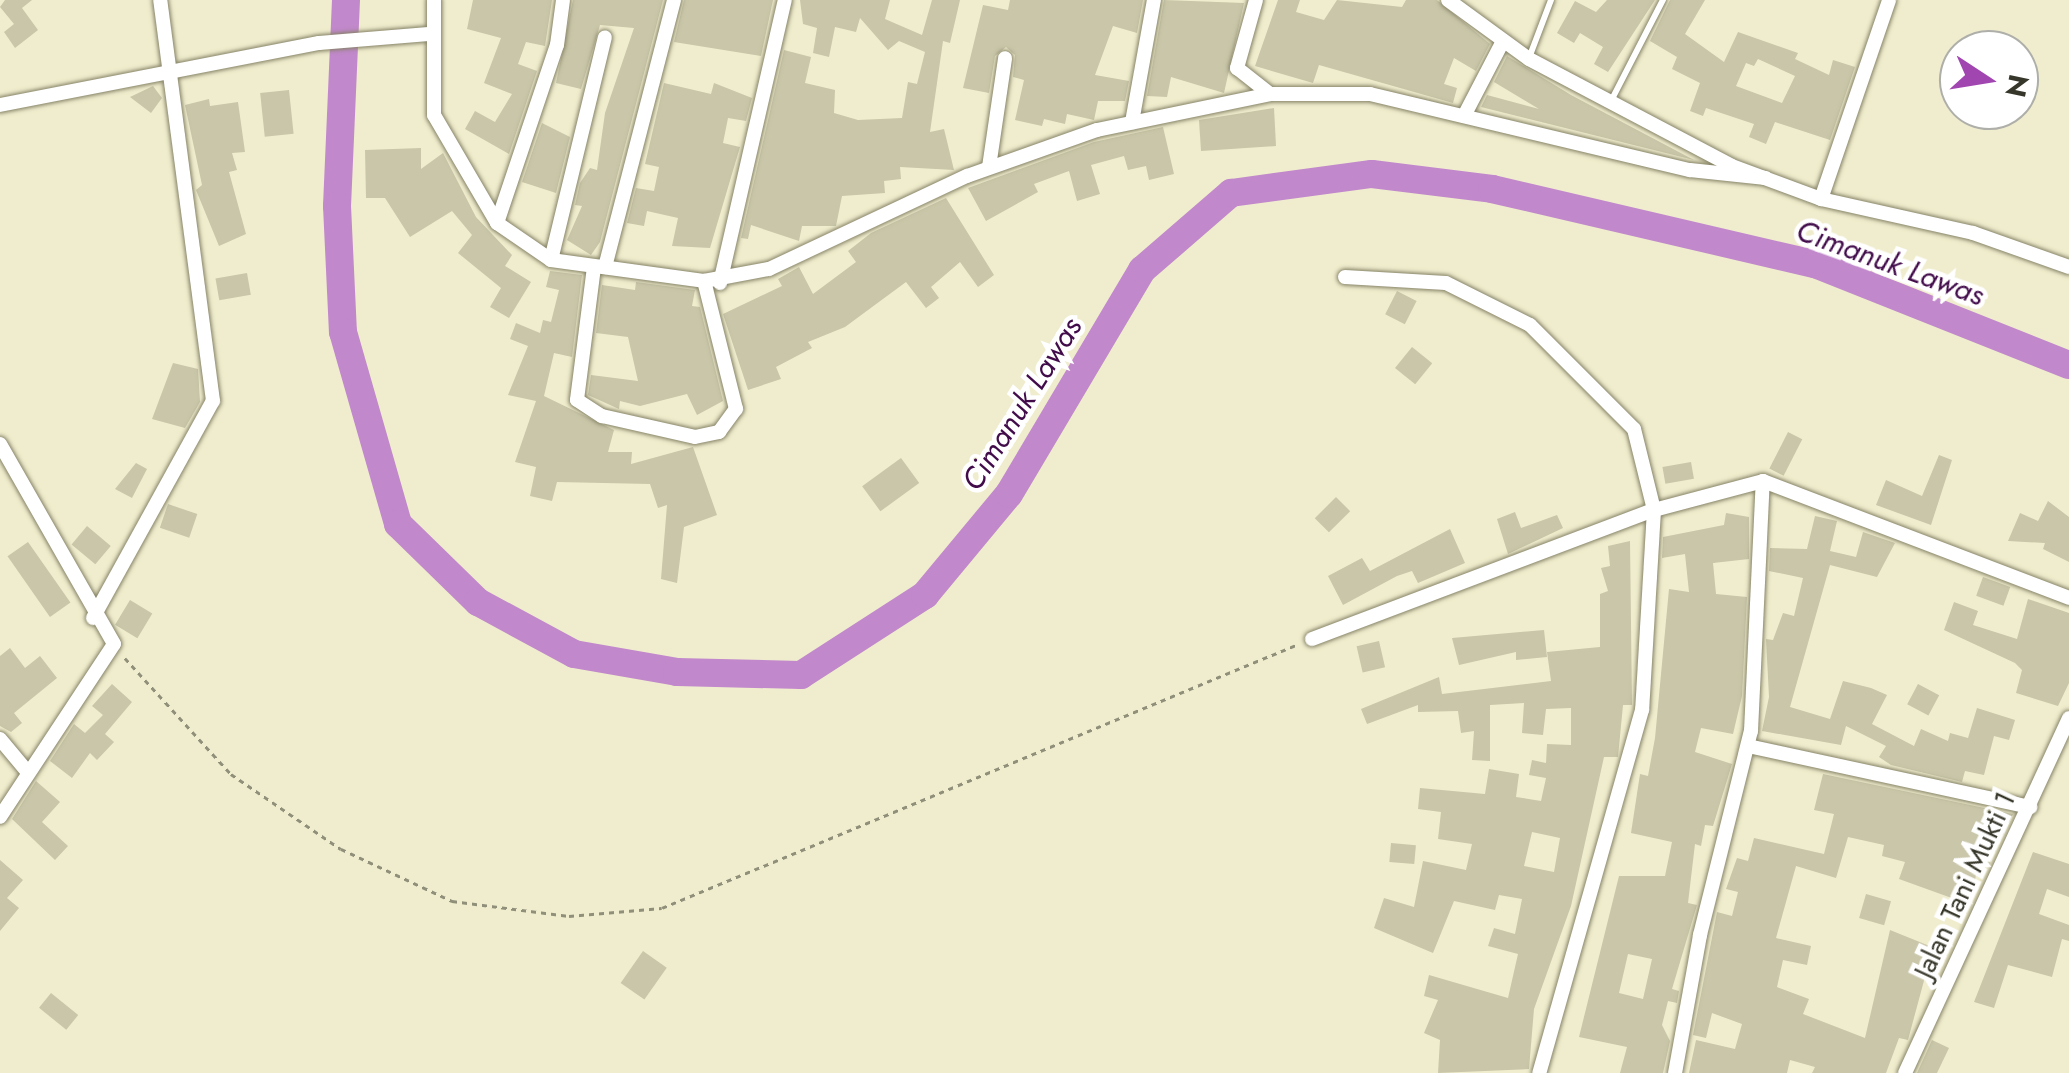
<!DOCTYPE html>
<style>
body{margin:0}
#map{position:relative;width:2069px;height:1073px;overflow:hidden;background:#f0edce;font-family:Jost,sans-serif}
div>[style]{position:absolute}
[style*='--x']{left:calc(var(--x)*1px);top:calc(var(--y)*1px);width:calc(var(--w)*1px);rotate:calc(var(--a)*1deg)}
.river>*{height:28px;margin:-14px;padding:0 14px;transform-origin:14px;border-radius:14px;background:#c188cb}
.building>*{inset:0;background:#c9c6a9;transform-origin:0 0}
.path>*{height:2.5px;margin-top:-1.25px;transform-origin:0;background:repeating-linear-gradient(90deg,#908f79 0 5px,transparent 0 10px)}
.roads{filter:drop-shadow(0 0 2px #868367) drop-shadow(0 0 2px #868367)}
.service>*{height:6px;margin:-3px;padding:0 3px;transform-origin:3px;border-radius:3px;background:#fff}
.minor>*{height:14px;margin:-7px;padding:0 7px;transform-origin:7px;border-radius:7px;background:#fff}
span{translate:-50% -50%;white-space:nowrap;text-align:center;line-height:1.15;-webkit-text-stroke:9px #fff;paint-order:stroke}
.street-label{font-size:28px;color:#37362a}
.water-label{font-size:30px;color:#420c4b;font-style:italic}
.north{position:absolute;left:1939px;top:30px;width:100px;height:100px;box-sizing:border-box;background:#fff;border:2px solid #afafaa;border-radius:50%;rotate:102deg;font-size:28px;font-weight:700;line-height:40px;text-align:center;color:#37362a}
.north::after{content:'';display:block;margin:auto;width:35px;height:45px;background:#a146b1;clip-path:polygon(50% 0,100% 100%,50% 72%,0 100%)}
</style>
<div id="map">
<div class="river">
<div style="--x:346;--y:0;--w:206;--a:92.5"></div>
<div style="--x:337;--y:206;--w:126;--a:87.3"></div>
<div style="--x:343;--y:332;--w:200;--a:74"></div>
<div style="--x:398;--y:524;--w:112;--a:44.3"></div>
<div style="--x:478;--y:602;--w:109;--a:28.4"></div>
<div style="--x:574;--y:654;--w:105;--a:9.9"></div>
<div style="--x:677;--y:672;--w:124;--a:1.4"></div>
<div style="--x:801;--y:675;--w:148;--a:-32.8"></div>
<div style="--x:925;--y:595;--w:131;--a:-50.3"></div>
<div style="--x:1009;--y:494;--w:261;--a:-59.3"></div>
<div style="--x:1142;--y:270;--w:118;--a:-40.9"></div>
<div style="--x:1231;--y:193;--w:142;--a:-7.7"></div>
<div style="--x:1372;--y:174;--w:121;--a:7.1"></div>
<div style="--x:1492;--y:189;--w:332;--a:13.1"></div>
<div style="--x:1815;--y:264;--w:273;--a:21.7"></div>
</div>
<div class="building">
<div style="clip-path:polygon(5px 0,32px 0,22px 8px,38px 30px,15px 48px,4px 32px,14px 24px,0 7px)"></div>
<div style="clip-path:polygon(473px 0,552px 0,545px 46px,526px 42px,518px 64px,537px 71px,509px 154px,465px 129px,475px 111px,495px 122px,512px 94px,484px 83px,501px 38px,467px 29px)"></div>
<div style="clip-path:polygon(573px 0,663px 0,600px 242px,591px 255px,567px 240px,582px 206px,575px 205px,580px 183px,590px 168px,597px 170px,605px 113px,634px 28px,600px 25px,581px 89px,556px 83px)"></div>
<div style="clip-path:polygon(684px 0,773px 0,761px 56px,674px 42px)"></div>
<div style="clip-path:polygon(800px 0,890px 0,885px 19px,922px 35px,932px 0,960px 0,950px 43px,943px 41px,930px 132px,944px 129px,954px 170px,900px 167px,901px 179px,884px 181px,885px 193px,842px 196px,836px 226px,802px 226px,799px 241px,751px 225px,748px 239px,741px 238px,784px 50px,811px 57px,805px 83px,835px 90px,834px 113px,858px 120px,902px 118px,908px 82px,917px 84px,925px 52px,899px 41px,888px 50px,860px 18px,856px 32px,835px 27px,829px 57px,813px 53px,817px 28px,803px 24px)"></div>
<div style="clip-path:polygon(1010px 0,1143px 0,1137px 33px,1113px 26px,1095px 75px,1129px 81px,1125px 101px,1098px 101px,1094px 120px,1067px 114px,1065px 124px,1044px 119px,1042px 126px,1015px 120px,1024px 80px,1013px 77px,1015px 55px,1006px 47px,995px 56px,989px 93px,963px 88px,983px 5px,1008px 10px)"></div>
<div style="clip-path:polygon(1164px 0,1244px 3px,1224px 93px,1171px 77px,1167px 97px,1147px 96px)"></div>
<div style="clip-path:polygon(1278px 0,1300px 0,1296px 12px,1324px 20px,1337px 0,1402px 7px,1406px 0,1437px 0,1490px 44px,1476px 71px,1454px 58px,1444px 84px,1457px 88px,1453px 103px,1319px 65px,1313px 83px,1255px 66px)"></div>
<div style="clip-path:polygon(1607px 0,1655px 0,1608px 72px,1594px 64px,1603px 47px,1580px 33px,1574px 43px,1557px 33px,1575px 1px,1596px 12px)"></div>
<div style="clip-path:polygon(evenodd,1670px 0,1705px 0,1685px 34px,1724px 62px,1738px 32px,1798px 53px,1795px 59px,1829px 75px,1833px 60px,1855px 67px,1830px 140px,1775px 122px,1766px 144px,1749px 137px,1754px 124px,1706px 108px,1703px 116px,1690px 111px,1700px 83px,1672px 69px,1677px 57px,1650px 41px,1670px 0,1758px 59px,1795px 76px,1782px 103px,1736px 86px,1746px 63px,1754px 66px,1758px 59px)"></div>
<div style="clip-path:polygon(1507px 56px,1571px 95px,1694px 160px,1481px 107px,1487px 95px,1539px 109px,1494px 82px)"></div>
<div style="clip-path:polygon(664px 83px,711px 94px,714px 83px,752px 98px,746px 121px,728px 118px,723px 143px,740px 147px,710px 248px,672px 246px,678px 218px,647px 211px,644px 226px,627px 223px,636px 188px,654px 191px,659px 167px,645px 164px)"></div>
<div style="clip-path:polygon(153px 86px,162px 98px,151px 113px,130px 97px)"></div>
<div style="left:289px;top:90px;width:44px;height:29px;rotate:84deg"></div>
<div style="clip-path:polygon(209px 99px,210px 106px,238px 102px,245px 152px,232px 153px,237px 170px,229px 172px,246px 234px,219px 246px,196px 190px,202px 185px,185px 105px)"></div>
<div style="clip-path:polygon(1274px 108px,1276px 146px,1201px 151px,1199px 120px)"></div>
<div style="clip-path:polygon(542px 123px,570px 137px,556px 193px,522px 182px)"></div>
<div style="clip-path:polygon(1163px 127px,1174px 174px,1149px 180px,1146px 166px,1128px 170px,1124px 156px,1091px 165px,1100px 194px,1077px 201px,1069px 171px,1034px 184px,1038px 192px,986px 221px,968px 188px,1094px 142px)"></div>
<div style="clip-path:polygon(421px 148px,421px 169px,443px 153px,476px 217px,512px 255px,505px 266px,531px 282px,509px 318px,490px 307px,501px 288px,458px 253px,472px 235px,452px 211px,410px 237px,385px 198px,366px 198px,365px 150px)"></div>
<div style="clip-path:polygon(946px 198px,994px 275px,978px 287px,960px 262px,931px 287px,939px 298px,926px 308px,906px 282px,845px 327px,808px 342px,812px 348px,776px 367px,781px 379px,748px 390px,723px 314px,782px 286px,778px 279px,799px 267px,813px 294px,856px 262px,848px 251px,871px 233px)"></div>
<div style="clip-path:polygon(550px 271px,582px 275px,572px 357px,554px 353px,544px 396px,614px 430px,608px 452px,632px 452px,631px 464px,693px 447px,717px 515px,684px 527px,677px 583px,661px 579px,667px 505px,658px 508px,650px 484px,557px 482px,552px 501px,530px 496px,536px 467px,515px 462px,536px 401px,508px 395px,528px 346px,510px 339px,516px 323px,540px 333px,543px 320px,551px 322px,559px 290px,546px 287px)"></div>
<div style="left:247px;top:273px;width:22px;height:32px;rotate:80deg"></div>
<div style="clip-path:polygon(636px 282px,695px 290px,692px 306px,700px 307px,723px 401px,697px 415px,687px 394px,640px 406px,620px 401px,619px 409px,588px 395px,591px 375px,638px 381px,628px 337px,596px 333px,602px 285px,635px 290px)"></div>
<div style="left:1397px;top:291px;width:22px;height:26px;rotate:27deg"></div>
<div style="left:1412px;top:347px;width:26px;height:27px;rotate:39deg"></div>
<div style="clip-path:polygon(173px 363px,198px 369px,200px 402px,185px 428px,152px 419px)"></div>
<div style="left:1788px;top:432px;width:16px;height:41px;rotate:27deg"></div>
<div style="clip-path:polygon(1939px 455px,1952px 460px,1931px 525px,1876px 505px,1886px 480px,1922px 496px)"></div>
<div style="left:901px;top:458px;width:31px;height:48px;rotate:54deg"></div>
<div style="left:1691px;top:462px;width:17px;height:29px;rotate:80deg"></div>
<div style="clip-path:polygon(136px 463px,147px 469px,132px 498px,115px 489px)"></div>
<div style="left:1336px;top:497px;width:20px;height:30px;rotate:45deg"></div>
<div style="clip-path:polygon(2048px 501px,2069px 517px,2069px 562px,2043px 549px,2045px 543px,2008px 541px,2020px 513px,2038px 521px)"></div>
<div style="left:168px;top:504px;width:31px;height:25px;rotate:19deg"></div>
<div style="clip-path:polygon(1515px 512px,1521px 528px,1557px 515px,1563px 528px,1508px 554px,1497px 519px)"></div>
<div style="clip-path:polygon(evenodd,1726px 513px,1749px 517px,1749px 559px,1713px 563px,1716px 594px,1747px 597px,1742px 696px,1733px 734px,1701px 728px,1695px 752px,1732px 764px,1713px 826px,1705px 825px,1701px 846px,1695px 844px,1688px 903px,1697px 905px,1672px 989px,1679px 991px,1677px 1003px,1668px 1001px,1662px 1025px,1670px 1041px,1663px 1073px,1620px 1073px,1627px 1047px,1579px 1037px,1619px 876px,1665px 876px,1672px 842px,1631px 833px,1640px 774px,1648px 776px,1655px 738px,1669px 589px,1689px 592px,1685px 554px,1662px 558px,1663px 537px,1724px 525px,1726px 513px,1628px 954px,1652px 959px,1643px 999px,1619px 993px,1628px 954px)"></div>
<div style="clip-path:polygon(1815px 516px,1837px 521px,1830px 551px,1856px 557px,1863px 532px,1895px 543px,1877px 577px,1830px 565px,1790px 707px,1830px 719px,1843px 681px,1871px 688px,1887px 695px,1872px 724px,1914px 746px,1921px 729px,1948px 741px,1950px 733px,1968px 738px,1977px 708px,2015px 720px,2009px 740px,1994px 736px,1984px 775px,1965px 771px,1962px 782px,1891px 765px,1879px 757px,1886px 746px,1846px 726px,1841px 745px,1762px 731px,1769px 697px,1766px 639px,1773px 640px,1783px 613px,1794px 616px,1803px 578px,1769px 571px,1770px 548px,1807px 549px)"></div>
<div style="left:87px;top:526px;width:31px;height:24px;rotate:40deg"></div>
<div style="clip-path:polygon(1450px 529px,1465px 563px,1418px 583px,1412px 571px,1397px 576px,1343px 605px,1328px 576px,1362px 558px,1370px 571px)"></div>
<div style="clip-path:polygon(evenodd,1630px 541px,1632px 705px,1623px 705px,1618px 757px,1604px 757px,1571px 906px,1534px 1009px,1529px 1069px,1438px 1073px,1440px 1040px,1424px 1033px,1438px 1000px,1424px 996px,1429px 975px,1508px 998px,1518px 954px,1488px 946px,1494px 928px,1515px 934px,1522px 899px,1499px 895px,1495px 910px,1454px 901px,1433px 953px,1374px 928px,1384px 898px,1414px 907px,1423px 861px,1466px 870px,1472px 844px,1438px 839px,1441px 812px,1418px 809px,1420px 788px,1485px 794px,1489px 769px,1519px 774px,1516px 797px,1541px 801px,1546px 778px,1529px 775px,1532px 760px,1546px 763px,1547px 744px,1571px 745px,1571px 708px,1546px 709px,1543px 735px,1522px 733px,1524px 703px,1490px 705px,1490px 761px,1472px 760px,1474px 731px,1461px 733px,1458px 711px,1418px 712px,1418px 705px,1367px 724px,1361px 709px,1439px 677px,1442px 694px,1551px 681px,1547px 652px,1600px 647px,1600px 594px,1608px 591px,1601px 568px,1610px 566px,1608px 546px,1630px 541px,1532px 832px,1560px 838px,1554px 872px,1524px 866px,1532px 832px)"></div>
<div style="left:28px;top:542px;width:74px;height:25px;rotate:55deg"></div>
<div style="left:1983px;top:577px;width:29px;height:20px;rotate:20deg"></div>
<div style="clip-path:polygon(2028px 599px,2069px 613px,2069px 683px,2058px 706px,2016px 693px,2022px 670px,2015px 663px,1944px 630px,1954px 602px,1978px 611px,1973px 625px,2017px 639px)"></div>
<div style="left:130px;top:600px;width:26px;height:29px;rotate:31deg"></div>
<div style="clip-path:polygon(1544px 630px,1547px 657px,1516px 660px,1516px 652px,1459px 665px,1452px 638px)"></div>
<div style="left:1379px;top:641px;width:27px;height:23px;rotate:77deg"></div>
<div style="clip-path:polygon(10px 648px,25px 668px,40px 656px,57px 678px,14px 713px,22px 723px,11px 732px,0 726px,0 656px)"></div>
<div style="clip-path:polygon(112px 684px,132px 702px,105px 734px,114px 742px,97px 760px,90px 753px,72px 778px,50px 761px,74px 724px,85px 733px,103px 715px,92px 706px)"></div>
<div style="left:1918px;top:684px;width:24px;height:23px;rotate:28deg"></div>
<div style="clip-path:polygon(1823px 774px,2013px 814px,2003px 835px,1996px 834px,1990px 865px,1978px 862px,1971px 905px,1899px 879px,1905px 862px,1882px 856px,1884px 845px,1848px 837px,1836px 878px,1796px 866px,1776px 938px,1811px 946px,1807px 965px,1783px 960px,1777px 987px,1809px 999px,1803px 1014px,1865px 1038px,1890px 930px,1942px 951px,1937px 965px,1929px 962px,1908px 1040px,1899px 1038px,1886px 1073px,1812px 1073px,1815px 1067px,1790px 1060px,1787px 1073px,1689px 1073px,1696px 1040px,1735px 1049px,1742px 1024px,1712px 1013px,1706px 1038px,1693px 1035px,1717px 912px,1732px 916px,1738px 892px,1726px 889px,1737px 858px,1748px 861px,1754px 838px,1824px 854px,1834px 814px,1814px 810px)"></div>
<div style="clip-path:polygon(36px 781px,60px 802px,42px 822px,68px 846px,55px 860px,12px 819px)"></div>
<div style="left:1391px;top:843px;width:25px;height:19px;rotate:5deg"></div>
<div style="clip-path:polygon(2033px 852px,2069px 864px,2069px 897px,2047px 889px,2039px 914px,2069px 925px,2069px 941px,2062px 939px,2052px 977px,2008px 965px,1994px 1008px,1974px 1002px)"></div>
<div style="clip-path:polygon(0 860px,23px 880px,7px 898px,19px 908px,0 931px)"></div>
<div style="left:1866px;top:894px;width:26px;height:25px;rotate:16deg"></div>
<div style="left:643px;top:951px;width:29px;height:39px;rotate:35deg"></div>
<div style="left:51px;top:993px;width:35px;height:19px;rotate:39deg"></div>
<div style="clip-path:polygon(1932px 1040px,1949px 1048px,1937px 1073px,1917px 1073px)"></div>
</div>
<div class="path">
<div style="--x:125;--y:658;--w:157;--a:47.6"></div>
<div style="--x:231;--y:774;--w:133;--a:34.3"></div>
<div style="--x:341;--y:849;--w:123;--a:25.1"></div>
<div style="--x:452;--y:901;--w:118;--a:7.3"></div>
<div style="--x:569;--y:916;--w:93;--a:-4.9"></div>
<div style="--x:662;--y:908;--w:686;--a:-22.53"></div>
</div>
<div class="roads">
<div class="service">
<div style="--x:1529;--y:58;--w:62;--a:-69.2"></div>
<div style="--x:1611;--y:101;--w:114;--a:-62.8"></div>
</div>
<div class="minor">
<div style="--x:434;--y:0;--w:115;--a:90"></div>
<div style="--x:434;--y:115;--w:125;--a:59.7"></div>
<div style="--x:497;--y:223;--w:65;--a:34.4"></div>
<div style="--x:551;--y:260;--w:154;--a:7.8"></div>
<div style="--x:704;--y:281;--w:66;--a:-10.5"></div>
<div style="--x:769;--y:269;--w:219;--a:-25.2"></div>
<div style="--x:967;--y:176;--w:138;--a:-19.5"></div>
<div style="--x:1097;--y:130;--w:178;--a:-11.7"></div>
<div style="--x:1271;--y:94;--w:99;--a:0"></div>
<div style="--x:1370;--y:94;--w:329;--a:13.4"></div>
<div style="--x:1690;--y:170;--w:76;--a:6"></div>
<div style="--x:1256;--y:0;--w:71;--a:105.6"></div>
<div style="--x:1237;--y:68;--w:42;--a:38.2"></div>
<div style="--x:1448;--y:0;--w:100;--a:36.1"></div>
<div style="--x:1529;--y:59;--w:229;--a:27.8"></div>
<div style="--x:1732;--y:166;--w:95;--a:20.3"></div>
<div style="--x:1821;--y:199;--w:156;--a:12.6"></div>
<div style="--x:1973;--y:233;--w:102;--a:19.5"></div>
<div style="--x:0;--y:105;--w:325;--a:-11"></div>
<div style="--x:319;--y:43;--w:110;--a:-4.7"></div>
<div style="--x:1464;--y:116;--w:85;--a:-62.5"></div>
<div style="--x:1132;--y:122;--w:124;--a:-79.8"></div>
<div style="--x:989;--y:167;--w:110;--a:-81.6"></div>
<div style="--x:1821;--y:199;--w:210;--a:-71.1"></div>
<div style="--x:497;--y:223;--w:188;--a:-71.4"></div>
<div style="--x:557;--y:45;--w:45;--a:-82.4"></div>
<div style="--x:551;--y:260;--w:229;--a:-76.4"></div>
<div style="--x:594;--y:267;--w:134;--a:97.3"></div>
<div style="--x:577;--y:400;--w:30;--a:33"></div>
<div style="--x:602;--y:416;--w:95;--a:12.7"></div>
<div style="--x:695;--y:437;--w:25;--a:-12"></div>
<div style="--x:719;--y:432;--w:29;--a:-54"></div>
<div style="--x:736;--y:409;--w:132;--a:-104"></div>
<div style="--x:605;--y:267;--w:276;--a:-75.5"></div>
<div style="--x:1345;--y:277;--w:101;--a:3.4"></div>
<div style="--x:1446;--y:283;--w:94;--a:26.6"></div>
<div style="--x:1530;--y:325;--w:147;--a:45"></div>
<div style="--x:1634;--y:429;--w:83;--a:76.1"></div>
<div style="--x:1654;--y:510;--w:200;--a:93.4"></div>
<div style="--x:1642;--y:710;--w:377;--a:105.8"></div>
<div style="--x:720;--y:283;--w:290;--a:-77.1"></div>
<div style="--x:0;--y:444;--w:230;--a:60.3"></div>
<div style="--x:114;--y:644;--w:207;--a:123.4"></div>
<div style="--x:93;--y:618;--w:248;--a:-61.1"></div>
<div style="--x:213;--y:401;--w:404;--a:-97.5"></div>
<div style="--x:1312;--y:639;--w:366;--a:-20.7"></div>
<div style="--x:1654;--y:510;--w:113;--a:-14.9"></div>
<div style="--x:1763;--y:481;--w:328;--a:20.9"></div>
<div style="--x:0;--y:739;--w:39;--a:50"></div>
<div style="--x:1748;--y:746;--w:289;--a:12.2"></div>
<div style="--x:1675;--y:1073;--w:140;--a:-79.7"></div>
<div style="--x:1700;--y:935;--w:210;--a:-76"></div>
<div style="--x:1751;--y:731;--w:250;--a:-87.3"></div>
<div style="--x:1905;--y:1073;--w:391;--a:-65.2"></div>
</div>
</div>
<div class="street-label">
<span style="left:1965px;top:885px;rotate:-65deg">Jalan Tani Mukti 1</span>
</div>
<div class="water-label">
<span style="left:1890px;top:263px;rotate:20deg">Cimanuk Lawas</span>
<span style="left:1022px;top:404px;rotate:-58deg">Cimanuk Lawas</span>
</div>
<div class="north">N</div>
</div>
